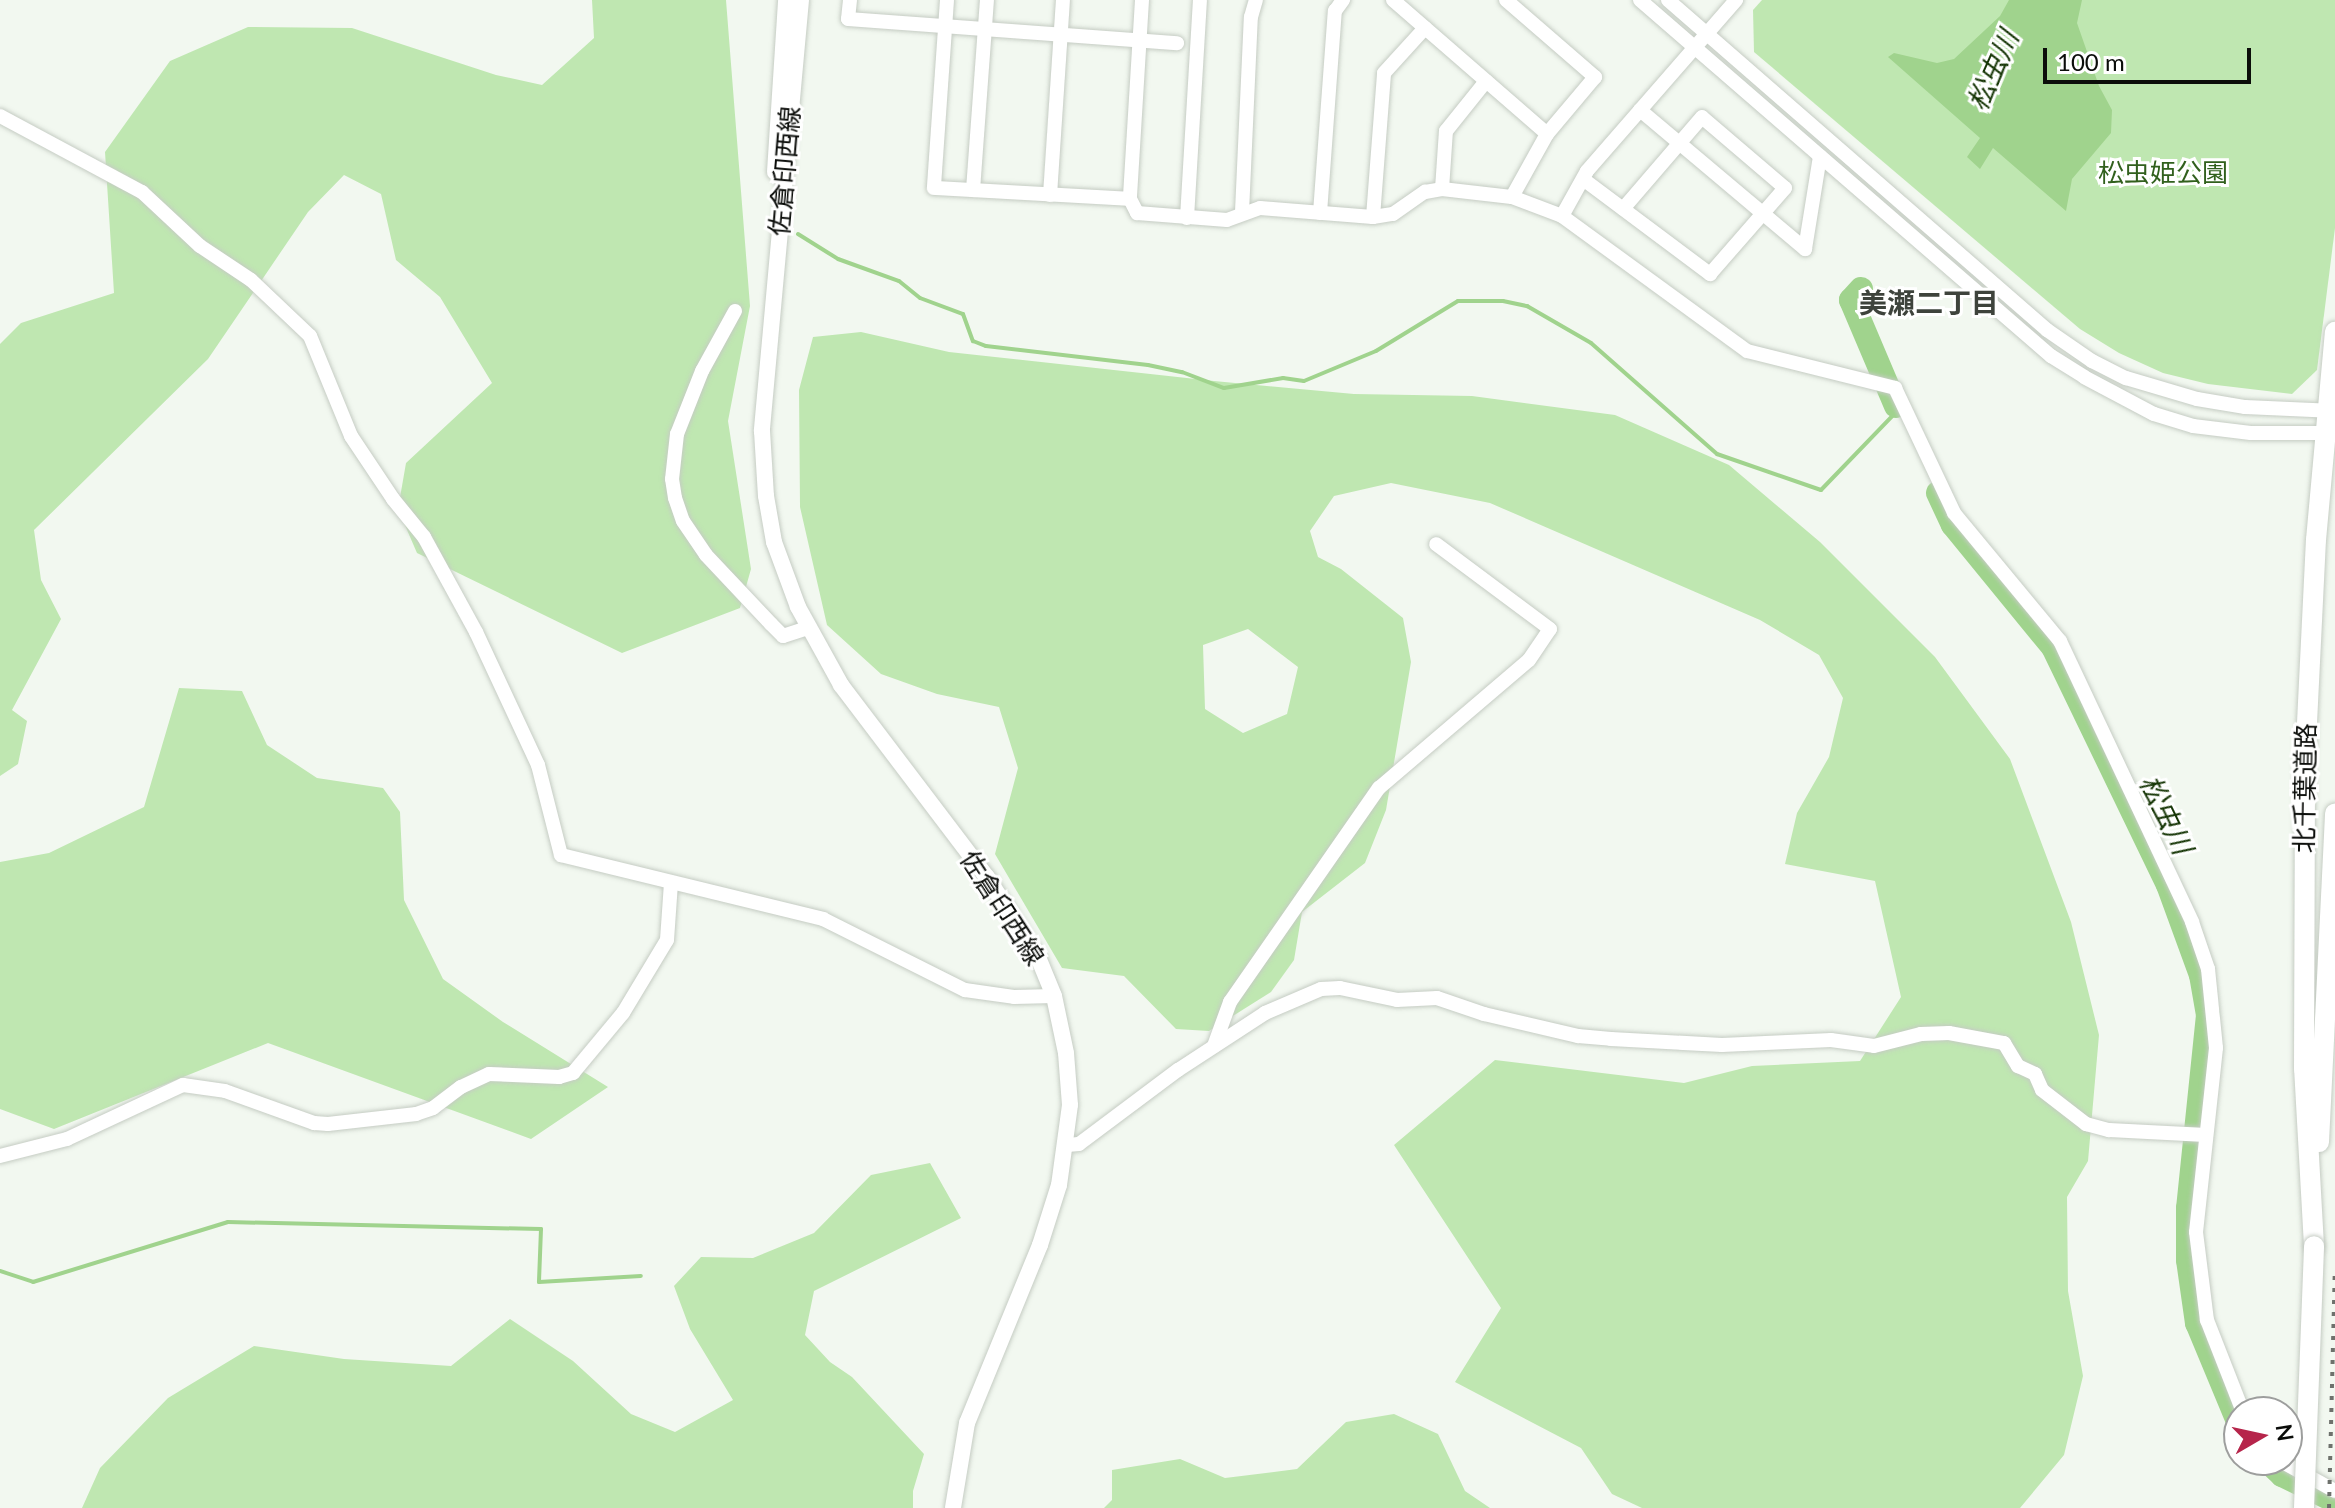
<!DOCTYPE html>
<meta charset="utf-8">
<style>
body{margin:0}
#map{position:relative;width:2335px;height:1508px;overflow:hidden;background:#f2f8f0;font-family:Lato,"Noto Sans JP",sans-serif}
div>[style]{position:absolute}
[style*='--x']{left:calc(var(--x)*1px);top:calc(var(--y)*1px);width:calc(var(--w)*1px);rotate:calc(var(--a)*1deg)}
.green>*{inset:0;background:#bfe7b1}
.water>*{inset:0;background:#a0d38d}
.stream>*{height:4px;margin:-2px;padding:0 2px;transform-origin:2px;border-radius:2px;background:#a0d38d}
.river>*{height:24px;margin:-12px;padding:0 12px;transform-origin:12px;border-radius:12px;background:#a0d38d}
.roads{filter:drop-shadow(0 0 2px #c5ccc3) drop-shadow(0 0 2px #c5ccc3)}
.minor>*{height:14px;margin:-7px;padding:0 7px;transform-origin:7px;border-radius:7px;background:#fff}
.major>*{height:16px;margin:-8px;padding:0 8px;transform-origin:8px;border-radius:8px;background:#fff}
.highway>*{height:20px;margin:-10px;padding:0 10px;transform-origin:10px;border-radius:10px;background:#fff}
.rail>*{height:4px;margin-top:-2px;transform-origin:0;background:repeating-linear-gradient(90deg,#6e716c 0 4px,transparent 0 12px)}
.bridges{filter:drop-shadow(0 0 2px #c5ccc3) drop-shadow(0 0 2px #c5ccc3)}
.highway-bridge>*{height:20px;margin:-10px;padding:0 10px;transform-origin:10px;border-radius:10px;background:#fff}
span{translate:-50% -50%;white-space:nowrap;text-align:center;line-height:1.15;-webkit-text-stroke:6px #fff;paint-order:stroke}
.street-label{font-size:26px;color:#0b0d0a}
.park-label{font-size:26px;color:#31601d}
.water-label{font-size:28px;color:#153505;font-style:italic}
.neighbourhood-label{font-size:28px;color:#3e433c;font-weight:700}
.north{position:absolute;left:2223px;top:1396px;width:80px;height:80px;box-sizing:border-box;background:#fff;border:2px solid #9d9e9d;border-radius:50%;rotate:81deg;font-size:22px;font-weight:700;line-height:32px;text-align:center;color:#0b0d0a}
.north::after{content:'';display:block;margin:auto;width:28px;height:36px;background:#b6254b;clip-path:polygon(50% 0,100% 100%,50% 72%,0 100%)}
.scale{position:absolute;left:2043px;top:48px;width:208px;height:36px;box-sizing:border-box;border:4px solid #0b0d0a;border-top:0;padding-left:10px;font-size:24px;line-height:28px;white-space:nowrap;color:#0b0d0a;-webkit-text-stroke:6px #fff;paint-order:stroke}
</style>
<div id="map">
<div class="green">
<div style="clip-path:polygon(592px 0,726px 0,750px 306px,728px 421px,751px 569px,740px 608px,622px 653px,417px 553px,398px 509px,406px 463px,492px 383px,440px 297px,396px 260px,381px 194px,344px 175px,308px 212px,208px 359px,34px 530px,41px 580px,61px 619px,12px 710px,27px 721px,18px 764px,0 776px,0 344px,21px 323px,114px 293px,105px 152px,170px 61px,248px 27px,352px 28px,496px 75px,542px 85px,594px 38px)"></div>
<div style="clip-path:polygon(1762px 0,2335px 0,2335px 228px,2317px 370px,2292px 394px,2208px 384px,2163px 373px,2119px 353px,2080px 329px,1754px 52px,1753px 10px)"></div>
<div style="clip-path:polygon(evenodd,861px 332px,949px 352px,1214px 381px,1354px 394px,1472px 396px,1615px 415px,1729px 465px,1820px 542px,1935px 657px,2010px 759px,2071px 922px,2099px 1035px,2088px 1161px,2067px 1197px,2068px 1291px,2083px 1376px,2064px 1455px,2020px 1508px,1642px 1508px,1612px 1494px,1581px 1448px,1455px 1382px,1501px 1308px,1394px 1145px,1495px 1060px,1684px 1083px,1752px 1066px,1860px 1061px,1901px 997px,1875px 881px,1785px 864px,1797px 813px,1829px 757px,1843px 698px,1819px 655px,1760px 620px,1490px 503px,1391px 483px,1334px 496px,1310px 531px,1318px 557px,1341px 569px,1403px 618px,1411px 662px,1386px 810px,1365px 863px,1302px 912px,1294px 960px,1271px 992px,1209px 1031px,1176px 1029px,1124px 976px,1062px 968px,995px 854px,1018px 768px,999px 707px,937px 694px,881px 674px,827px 625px,800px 507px,799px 390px,813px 337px,861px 332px,1248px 629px,1298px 667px,1287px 714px,1243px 733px,1205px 709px,1203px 645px,1248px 629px)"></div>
<div style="clip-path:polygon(179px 688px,242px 691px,267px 745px,317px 778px,383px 788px,400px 812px,404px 900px,443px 979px,503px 1022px,608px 1087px,531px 1139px,268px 1043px,54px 1129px,0 1109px,0 862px,49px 853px,144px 807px)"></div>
<div style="clip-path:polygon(930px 1163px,961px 1218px,814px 1291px,805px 1335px,830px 1362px,852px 1377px,924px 1454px,913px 1491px,913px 1508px,82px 1508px,100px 1468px,168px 1398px,254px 1346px,344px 1359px,451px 1366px,510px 1319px,573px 1361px,631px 1414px,675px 1432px,733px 1400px,690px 1329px,674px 1286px,701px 1257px,753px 1258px,814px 1233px,871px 1175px)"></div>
<div style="clip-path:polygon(1394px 1414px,1438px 1434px,1465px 1491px,1490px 1508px,1104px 1508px,1112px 1500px,1112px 1470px,1180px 1459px,1225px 1478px,1297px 1469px,1346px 1422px)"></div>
</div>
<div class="water">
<div style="clip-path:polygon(2009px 0,2082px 0,2077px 23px,2099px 86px,2112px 110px,2111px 133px,2072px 179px,2066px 211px,1993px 148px,1980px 169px,1967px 157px,1980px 138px,1888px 57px,1894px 53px,1937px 63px,1954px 59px,2000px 16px)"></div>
</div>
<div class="stream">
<div style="--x:798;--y:234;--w:47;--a:32"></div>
<div style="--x:838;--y:259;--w:65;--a:19.8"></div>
<div style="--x:899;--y:281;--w:27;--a:39"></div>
<div style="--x:920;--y:298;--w:46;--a:20.4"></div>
<div style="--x:963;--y:314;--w:29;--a:70"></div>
<div style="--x:973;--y:341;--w:14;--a:21"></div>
<div style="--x:986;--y:346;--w:163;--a:6.7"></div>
<div style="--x:1148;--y:365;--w:35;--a:12"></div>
<div style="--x:1182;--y:372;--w:45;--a:20.9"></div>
<div style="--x:1224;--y:388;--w:60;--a:-9.6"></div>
<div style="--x:1283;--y:378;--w:21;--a:8"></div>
<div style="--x:1304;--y:381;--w:78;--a:-22.6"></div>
<div style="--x:1376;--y:351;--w:96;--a:-31.4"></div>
<div style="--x:1458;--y:301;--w:45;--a:0"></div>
<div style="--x:1503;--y:301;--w:25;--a:12"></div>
<div style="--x:1527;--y:306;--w:74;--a:30"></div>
<div style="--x:1591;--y:343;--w:168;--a:41.4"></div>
<div style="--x:1717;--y:454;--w:110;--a:19.1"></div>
<div style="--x:1821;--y:490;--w:111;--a:-46.1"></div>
<div style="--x:0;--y:1271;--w:35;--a:18"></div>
<div style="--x:33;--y:1282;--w:204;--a:-17.1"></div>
<div style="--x:228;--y:1222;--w:313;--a:1.3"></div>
<div style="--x:541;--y:1229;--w:53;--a:92.2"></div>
<div style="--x:539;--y:1282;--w:102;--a:-3.4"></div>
</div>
<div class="river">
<div style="--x:1861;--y:289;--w:15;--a:132"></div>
<div style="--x:1851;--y:300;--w:115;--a:67"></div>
<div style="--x:1938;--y:493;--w:35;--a:65"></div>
<div style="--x:1953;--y:525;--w:158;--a:50.7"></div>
<div style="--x:2053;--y:647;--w:264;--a:64.2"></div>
<div style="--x:2168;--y:885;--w:96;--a:69.9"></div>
<div style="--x:2201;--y:975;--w:41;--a:80.1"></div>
<div style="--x:2208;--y:1015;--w:194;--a:95.9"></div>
<div style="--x:2188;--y:1208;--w:52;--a:90"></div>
<div style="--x:2188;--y:1260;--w:64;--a:81.9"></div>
<div style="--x:2197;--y:1323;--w:109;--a:67.4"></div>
<div style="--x:2266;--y:1460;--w:22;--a:43"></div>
<div style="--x:2282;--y:1475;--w:59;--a:26.1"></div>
</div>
<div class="roads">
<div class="minor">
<div style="--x:850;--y:0;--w:19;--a:96"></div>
<div style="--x:848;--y:19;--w:330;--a:4.2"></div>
<div style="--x:947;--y:0;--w:188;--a:94"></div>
<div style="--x:934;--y:188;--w:196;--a:3.2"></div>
<div style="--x:1142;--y:0;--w:199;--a:93.5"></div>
<div style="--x:1130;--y:199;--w:16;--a:63"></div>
<div style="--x:1137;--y:213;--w:90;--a:4.4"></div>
<div style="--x:1227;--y:220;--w:35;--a:-20"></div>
<div style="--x:1260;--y:208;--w:113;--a:4.6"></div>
<div style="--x:1373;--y:217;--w:20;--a:-9"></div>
<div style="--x:1393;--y:214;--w:39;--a:-35"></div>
<div style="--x:1425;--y:192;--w:17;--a:-10"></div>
<div style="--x:1442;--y:189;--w:70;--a:6.5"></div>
<div style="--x:1512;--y:197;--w:53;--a:20.8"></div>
<div style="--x:1562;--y:216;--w:229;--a:36.1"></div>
<div style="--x:1747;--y:351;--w:153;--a:14"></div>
<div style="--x:1895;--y:388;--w:138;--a:64.7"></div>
<div style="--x:1954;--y:513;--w:166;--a:50.4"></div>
<div style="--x:2060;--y:641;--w:310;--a:64.8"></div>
<div style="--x:2192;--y:922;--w:50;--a:71.2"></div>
<div style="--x:2208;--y:969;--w:79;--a:84.2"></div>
<div style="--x:2216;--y:1048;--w:185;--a:96.2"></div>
<div style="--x:2196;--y:1232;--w:89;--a:82.9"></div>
<div style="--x:2207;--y:1320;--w:99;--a:68.6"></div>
<div style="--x:1393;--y:0;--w:204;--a:41"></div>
<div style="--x:1506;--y:0;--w:118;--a:40.9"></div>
<div style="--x:1595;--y:77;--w:75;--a:130.1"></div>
<div style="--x:1547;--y:134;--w:72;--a:119.1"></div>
<div style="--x:1640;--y:0;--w:544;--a:40.9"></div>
<div style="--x:2051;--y:356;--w:39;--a:32"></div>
<div style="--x:2084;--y:377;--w:79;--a:27.9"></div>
<div style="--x:2154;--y:414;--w:41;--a:17.1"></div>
<div style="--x:2193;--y:426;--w:58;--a:6.9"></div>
<div style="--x:2251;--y:433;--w:84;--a:0"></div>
<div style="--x:1668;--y:0;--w:503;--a:41.05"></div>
<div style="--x:2047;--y:330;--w:55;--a:34.6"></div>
<div style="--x:2092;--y:361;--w:38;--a:27"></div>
<div style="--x:2126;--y:378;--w:74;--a:16.5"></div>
<div style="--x:2197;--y:399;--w:49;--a:9.5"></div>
<div style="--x:2245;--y:407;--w:90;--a:2.5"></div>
<div style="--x:1640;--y:110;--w:216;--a:40.1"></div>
<div style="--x:0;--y:116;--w:161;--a:28.2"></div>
<div style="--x:142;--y:192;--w:79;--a:43"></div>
<div style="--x:200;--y:246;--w:61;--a:33.7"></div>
<div style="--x:251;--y:280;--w:81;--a:43.5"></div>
<div style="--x:310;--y:336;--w:108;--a:67.7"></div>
<div style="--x:351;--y:436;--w:76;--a:56.3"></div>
<div style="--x:393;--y:499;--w:49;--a:50.8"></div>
<div style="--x:424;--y:537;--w:108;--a:61.3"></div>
<div style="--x:476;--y:632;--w:147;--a:65"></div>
<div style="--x:538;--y:765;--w:93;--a:75.7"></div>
<div style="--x:561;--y:855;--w:270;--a:13.7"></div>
<div style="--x:823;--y:919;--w:159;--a:26.6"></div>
<div style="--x:965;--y:990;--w:49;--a:8.1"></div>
<div style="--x:1014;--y:997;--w:40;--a:-1.4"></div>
<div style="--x:1583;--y:179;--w:159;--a:36.8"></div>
<div style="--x:1710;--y:274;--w:114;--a:-48.9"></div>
<div style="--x:1785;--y:188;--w:109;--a:-139.5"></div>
<div style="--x:1702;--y:117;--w:121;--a:130.7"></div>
<div style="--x:1442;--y:189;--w:58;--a:-86.1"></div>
<div style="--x:1446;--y:131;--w:64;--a:-51.3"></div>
<div style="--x:973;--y:190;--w:191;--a:-85.8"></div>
<div style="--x:1050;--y:195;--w:195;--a:-86.2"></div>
<div style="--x:1242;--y:212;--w:195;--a:-87.4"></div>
<div style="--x:1251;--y:17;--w:18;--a:-74"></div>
<div style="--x:1320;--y:213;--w:203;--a:-85.8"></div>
<div style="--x:1335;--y:11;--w:14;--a:-54"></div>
<div style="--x:1562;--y:216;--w:51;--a:-60.9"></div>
<div style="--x:1587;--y:171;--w:227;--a:-48.9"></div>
<div style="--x:1373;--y:217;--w:144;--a:-85.6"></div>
<div style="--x:1384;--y:73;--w:61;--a:-47.7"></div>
<div style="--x:1187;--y:218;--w:218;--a:-86.6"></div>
<div style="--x:1805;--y:249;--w:94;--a:-80.8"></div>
<div style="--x:735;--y:311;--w:68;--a:118.8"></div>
<div style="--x:702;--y:371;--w:68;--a:111.6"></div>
<div style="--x:677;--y:434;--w:45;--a:96.3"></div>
<div style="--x:672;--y:479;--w:19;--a:81"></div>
<div style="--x:675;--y:498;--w:24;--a:71"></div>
<div style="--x:683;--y:521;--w:41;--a:55.9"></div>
<div style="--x:706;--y:555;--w:95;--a:46.7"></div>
<div style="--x:771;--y:624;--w:17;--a:45"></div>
<div style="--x:783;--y:636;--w:25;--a:-18"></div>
<div style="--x:1214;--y:1046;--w:47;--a:-70"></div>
<div style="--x:1230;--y:1002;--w:261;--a:-55.2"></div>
<div style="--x:1379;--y:788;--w:197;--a:-40.5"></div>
<div style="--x:1529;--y:660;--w:37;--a:-56"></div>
<div style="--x:1550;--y:629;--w:142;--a:-143.3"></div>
<div style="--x:1067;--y:1145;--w:12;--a:-5"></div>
<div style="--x:1079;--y:1144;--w:124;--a:-36.8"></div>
<div style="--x:1178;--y:1070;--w:104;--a:-33.2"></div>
<div style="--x:1265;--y:1013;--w:61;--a:-23.2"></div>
<div style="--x:1321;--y:989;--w:19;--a:-3"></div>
<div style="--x:1340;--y:988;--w:58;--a:11.9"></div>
<div style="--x:1397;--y:1000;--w:40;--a:-2.9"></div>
<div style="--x:1437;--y:998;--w:50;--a:18.8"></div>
<div style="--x:1484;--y:1014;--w:97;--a:13.2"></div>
<div style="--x:1578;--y:1036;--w:33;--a:5"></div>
<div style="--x:1611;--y:1039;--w:111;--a:3.1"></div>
<div style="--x:1722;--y:1045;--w:109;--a:-2.6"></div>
<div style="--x:1831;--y:1040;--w:43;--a:7.9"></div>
<div style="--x:1874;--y:1046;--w:49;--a:-14.3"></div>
<div style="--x:1921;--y:1034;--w:28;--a:-2"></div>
<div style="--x:1949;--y:1033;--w:56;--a:10.3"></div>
<div style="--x:2004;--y:1043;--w:27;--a:59"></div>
<div style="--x:2018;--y:1066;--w:19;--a:25"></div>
<div style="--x:2035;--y:1074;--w:17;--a:66"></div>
<div style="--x:2042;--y:1090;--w:56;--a:37.7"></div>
<div style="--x:2086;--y:1124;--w:24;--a:15"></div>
<div style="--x:2109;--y:1130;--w:97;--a:3"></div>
<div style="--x:0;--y:1156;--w:69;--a:-14.2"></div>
<div style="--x:67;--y:1139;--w:128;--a:-25"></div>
<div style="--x:183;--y:1085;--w:42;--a:8.1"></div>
<div style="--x:225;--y:1091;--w:95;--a:19.8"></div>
<div style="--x:314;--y:1123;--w:14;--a:4"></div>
<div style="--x:328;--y:1124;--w:89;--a:-6.5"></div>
<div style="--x:416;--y:1114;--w:18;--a:-19"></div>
<div style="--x:433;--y:1108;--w:35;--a:-37"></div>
<div style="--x:461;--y:1087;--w:31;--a:-25"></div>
<div style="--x:489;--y:1074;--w:70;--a:2.5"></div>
<div style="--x:559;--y:1077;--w:15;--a:-16"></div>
<div style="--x:573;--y:1073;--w:78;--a:-50.2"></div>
<div style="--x:623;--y:1013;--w:85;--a:-58.9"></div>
<div style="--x:667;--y:940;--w:57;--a:-86"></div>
<div style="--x:2279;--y:1460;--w:64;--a:29"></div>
</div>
<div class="major">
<div style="--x:801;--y:0;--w:433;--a:95.2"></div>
<div style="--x:762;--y:431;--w:65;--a:86.5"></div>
<div style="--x:766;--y:496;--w:47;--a:80.1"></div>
<div style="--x:774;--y:542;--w:69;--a:69.7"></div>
<div style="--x:798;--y:607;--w:89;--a:61.1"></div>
<div style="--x:841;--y:685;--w:241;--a:52.8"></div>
<div style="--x:987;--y:877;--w:95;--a:57.5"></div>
<div style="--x:1038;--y:957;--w:42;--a:67.7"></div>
<div style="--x:1054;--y:996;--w:58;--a:78.1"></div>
<div style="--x:1066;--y:1053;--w:52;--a:85.6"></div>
<div style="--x:1070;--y:1105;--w:81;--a:97.8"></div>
<div style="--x:1059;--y:1185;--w:63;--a:107.6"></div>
<div style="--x:1040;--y:1245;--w:192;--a:112.3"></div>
<div style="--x:967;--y:1423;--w:86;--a:99.4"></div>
<div style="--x:775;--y:172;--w:172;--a:-86.3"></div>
</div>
<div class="highway">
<div style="--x:2319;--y:1142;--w:329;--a:-87.2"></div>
<div style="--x:2314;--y:1246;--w:177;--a:-93.2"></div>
<div style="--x:2304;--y:1069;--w:305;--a:-89.8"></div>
<div style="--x:2305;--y:764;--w:224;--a:-87.2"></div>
<div style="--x:2316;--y:540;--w:209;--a:-84.8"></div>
</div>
</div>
<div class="rail">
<div style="--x:2329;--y:1508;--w:239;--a:-88.6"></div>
</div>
<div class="bridges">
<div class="highway-bridge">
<div style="--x:2304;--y:1508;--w:262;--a:-87.8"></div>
</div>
</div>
<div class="street-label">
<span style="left:785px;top:171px;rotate:-85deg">佐倉印西線</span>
<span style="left:2305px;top:788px;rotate:-89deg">北千葉道路</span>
<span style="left:1002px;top:908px;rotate:57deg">佐倉印西線</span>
</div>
<div class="park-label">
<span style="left:2163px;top:173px">松虫姫公園</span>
</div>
<div class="water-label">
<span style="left:1992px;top:70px;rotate:-66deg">松虫川</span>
<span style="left:2167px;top:814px;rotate:64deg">松虫川</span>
</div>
<div class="neighbourhood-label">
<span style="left:1929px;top:302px">美瀬二丁目</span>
</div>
<div class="north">N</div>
<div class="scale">100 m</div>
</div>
